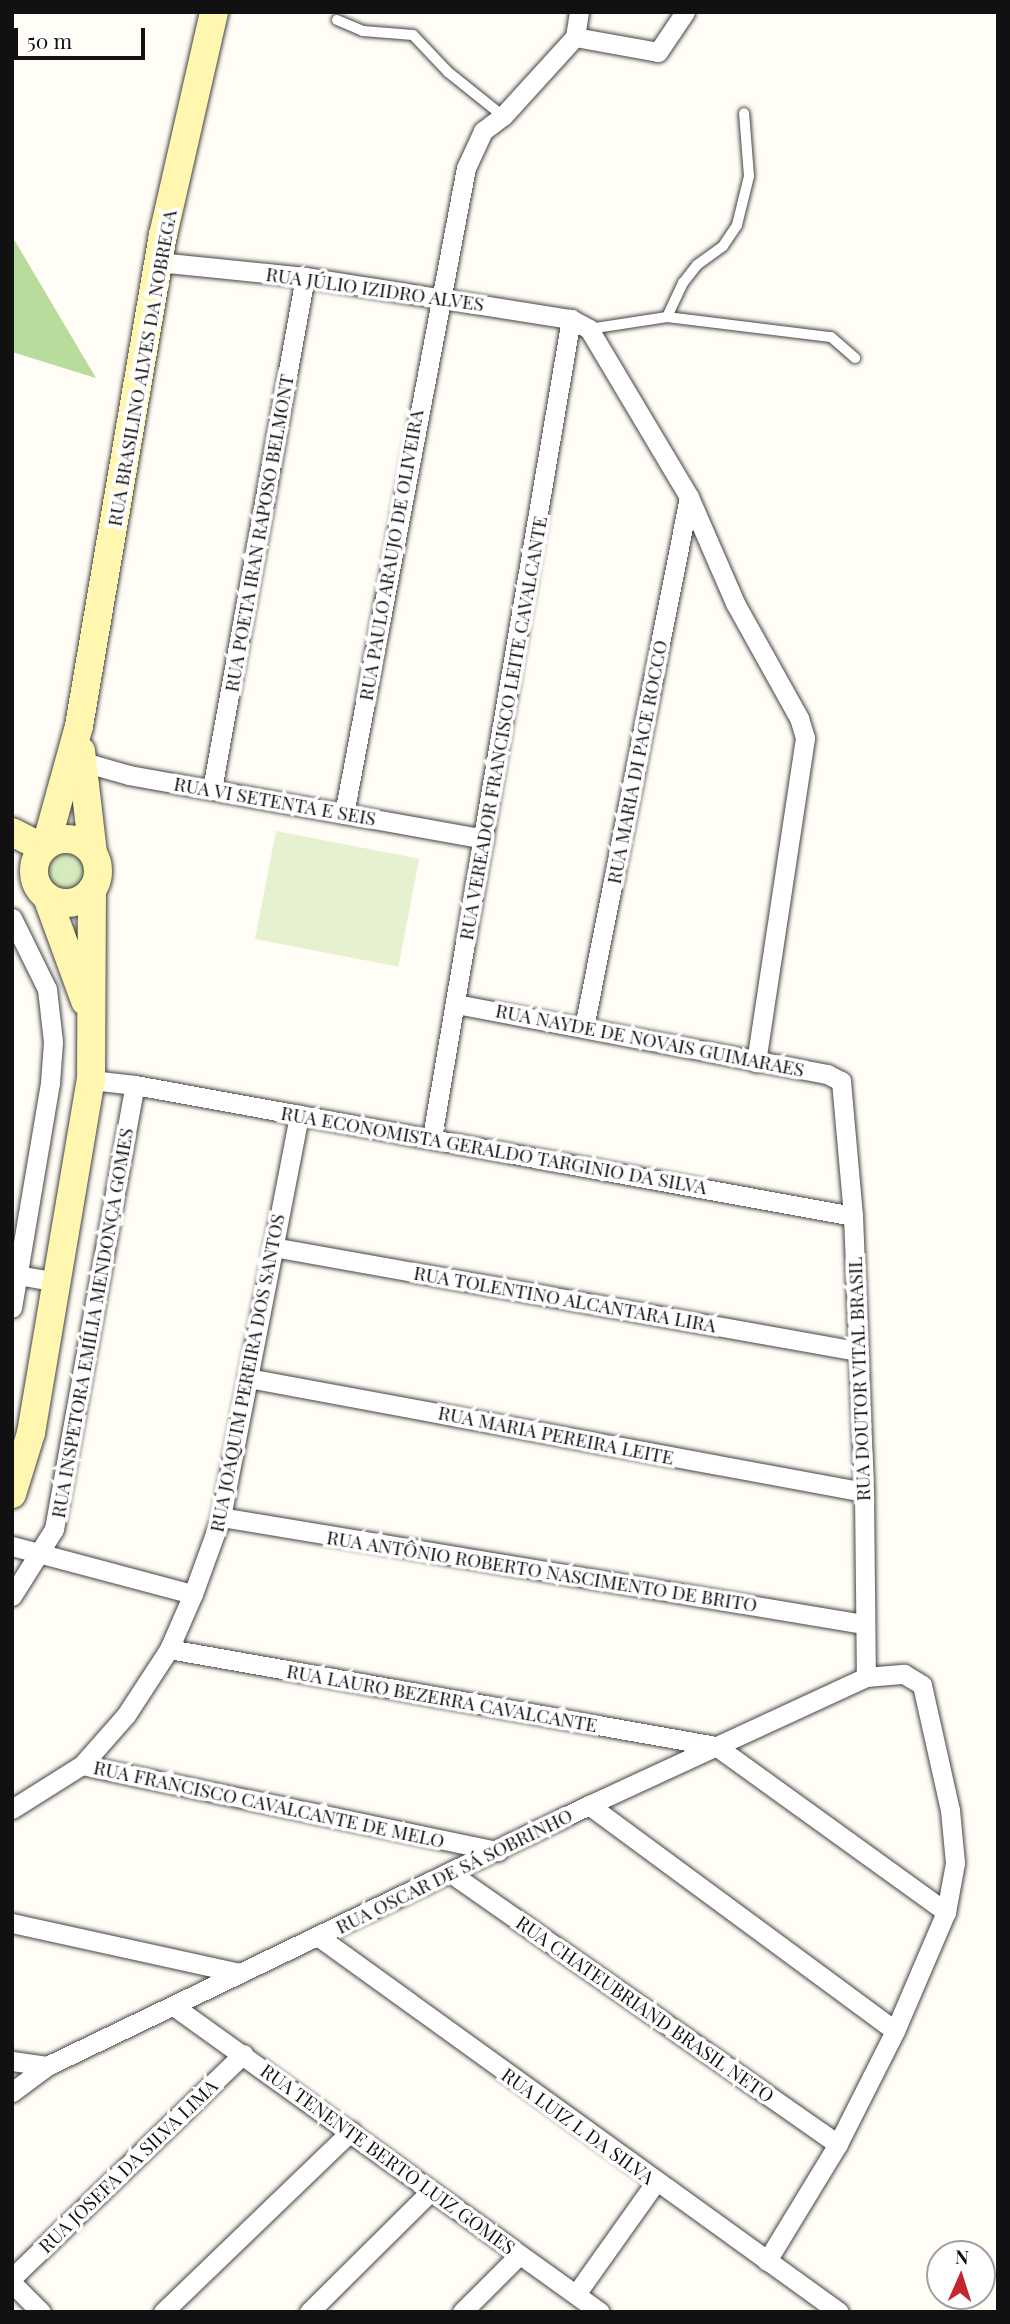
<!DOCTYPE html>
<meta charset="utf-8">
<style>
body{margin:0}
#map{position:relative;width:1010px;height:2324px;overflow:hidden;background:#fffdf5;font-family:"Playfair Display",serif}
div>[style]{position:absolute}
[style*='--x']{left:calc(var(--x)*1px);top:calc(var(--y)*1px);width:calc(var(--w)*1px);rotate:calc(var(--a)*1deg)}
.green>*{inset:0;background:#d5ebbd}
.round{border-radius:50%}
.forest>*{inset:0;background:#b9dc9c}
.pitch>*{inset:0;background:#e6f2cf;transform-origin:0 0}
.roads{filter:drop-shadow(0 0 2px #444) drop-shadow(0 0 2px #444)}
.service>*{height:10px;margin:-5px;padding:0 5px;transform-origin:5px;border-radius:5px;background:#fff}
.minor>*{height:19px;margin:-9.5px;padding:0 9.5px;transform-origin:9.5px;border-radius:9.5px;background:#fff}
.secondary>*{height:28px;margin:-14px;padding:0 14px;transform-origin:14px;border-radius:14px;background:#fff6b0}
.secondary>.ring{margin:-14px;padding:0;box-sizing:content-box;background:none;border:28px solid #fff6b0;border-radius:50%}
span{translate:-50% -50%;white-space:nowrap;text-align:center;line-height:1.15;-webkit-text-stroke:7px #fff;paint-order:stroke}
.street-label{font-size:19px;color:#111}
.frame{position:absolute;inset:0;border:14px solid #111;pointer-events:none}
.north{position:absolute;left:926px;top:2240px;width:70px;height:70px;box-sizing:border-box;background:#fff;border:2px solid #a0a0a0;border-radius:50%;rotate:3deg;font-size:19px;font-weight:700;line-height:28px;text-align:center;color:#111}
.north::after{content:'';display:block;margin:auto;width:24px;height:32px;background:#c4262e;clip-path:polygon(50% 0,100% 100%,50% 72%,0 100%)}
.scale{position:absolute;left:14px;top:28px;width:131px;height:32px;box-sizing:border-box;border:4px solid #111;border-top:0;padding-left:9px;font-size:21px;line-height:24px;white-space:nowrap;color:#111;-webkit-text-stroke:5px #fff;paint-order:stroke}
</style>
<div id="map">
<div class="green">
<div class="round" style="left:46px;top:851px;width:40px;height:40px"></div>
</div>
<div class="forest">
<div style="clip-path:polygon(12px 236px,96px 378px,12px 352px)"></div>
</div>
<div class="pitch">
<div style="left:276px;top:831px;width:146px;height:110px;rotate:11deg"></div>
</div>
<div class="roads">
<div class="service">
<div style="--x:337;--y:20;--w:28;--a:23"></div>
<div style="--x:363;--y:31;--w:50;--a:4.6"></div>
<div style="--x:413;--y:35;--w:51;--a:46.6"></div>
<div style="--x:448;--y:72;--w:70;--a:38.7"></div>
<div style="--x:667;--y:317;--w:38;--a:-65"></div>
<div style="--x:683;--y:283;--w:23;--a:-52"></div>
<div style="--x:697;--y:265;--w:32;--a:-36"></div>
<div style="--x:723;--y:246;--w:25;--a:-56"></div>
<div style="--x:737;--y:225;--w:50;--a:-76.2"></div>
<div style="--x:749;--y:176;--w:63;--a:-94.5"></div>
<div style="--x:589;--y:329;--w:79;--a:-8.7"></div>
<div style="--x:667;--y:317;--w:165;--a:7"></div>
<div style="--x:831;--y:337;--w:32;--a:41"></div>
</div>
<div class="minor">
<div style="--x:575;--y:37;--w:84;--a:10.2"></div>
<div style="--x:658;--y:52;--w:48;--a:-56"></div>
<div style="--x:158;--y:262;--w:148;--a:5.8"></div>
<div style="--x:305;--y:277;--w:269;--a:9"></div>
<div style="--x:571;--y:319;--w:21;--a:29"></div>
<div style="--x:589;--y:329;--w:196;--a:59.2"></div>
<div style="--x:689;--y:497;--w:116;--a:66.5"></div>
<div style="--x:735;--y:603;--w:132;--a:60.9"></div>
<div style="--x:799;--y:718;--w:21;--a:73"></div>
<div style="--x:805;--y:738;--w:328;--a:98.6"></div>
<div style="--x:75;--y:752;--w:16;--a:43"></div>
<div style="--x:87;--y:763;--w:44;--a:15.9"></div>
<div style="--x:129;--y:775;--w:360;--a:10.2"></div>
<div style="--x:212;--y:789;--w:520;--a:-79.71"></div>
<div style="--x:344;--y:814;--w:657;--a:-79.31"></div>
<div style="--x:466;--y:168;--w:41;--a:-65.3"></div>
<div style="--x:483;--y:131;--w:25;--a:-37"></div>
<div style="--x:503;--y:116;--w:107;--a:-47.7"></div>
<div style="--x:575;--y:37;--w:25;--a:-81"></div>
<div style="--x:12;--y:918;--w:79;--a:63.8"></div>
<div style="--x:47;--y:989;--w:53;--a:83.5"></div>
<div style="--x:53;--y:1042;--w:41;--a:94.2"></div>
<div style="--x:50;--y:1083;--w:228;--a:99.6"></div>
<div style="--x:456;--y:1004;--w:378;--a:10.7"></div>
<div style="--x:827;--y:1074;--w:16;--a:27"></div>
<div style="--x:841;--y:1081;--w:136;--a:84.9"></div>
<div style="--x:853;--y:1216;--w:276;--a:87.7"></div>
<div style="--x:864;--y:1492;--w:185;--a:89.4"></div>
<div style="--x:584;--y:1027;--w:540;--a:-78.79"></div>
<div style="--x:135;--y:1085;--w:730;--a:10.34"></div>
<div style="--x:432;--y:1137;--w:830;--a:-80.36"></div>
<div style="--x:273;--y:1247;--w:593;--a:10.1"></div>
<div style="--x:12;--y:1274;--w:47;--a:9.9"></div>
<div style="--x:248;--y:1378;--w:626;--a:10.48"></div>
<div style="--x:221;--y:1517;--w:652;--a:9.45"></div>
<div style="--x:12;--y:1546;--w:187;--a:14.9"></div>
<div style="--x:12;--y:1596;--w:79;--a:-57.9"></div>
<div style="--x:54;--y:1529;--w:451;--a:-79.7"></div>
<div style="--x:135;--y:1085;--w:44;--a:-173.5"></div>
<div style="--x:169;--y:1649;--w:556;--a:10.06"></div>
<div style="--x:716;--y:1746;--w:284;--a:35.8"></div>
<div style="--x:82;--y:1765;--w:425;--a:11.7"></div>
<div style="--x:589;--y:1805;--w:380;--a:36.4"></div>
<div style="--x:12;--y:1809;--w:83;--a:-32.2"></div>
<div style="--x:82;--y:1765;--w:67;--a:-48.7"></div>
<div style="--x:126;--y:1715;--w:79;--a:-56.9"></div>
<div style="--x:169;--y:1649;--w:60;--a:-66.4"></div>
<div style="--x:193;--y:1594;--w:82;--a:-70"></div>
<div style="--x:221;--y:1517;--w:410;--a:-79"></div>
<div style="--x:452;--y:1874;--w:471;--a:35"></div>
<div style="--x:12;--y:1923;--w:233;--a:12.4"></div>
<div style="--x:319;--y:1937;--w:641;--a:35.8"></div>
<div style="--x:175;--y:2007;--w:523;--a:35.67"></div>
<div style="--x:12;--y:2061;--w:35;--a:8"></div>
<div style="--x:12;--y:2092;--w:44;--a:-36.6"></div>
<div style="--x:47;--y:2066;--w:602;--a:-25.71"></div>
<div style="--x:589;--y:1805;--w:305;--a:-24.8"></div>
<div style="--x:866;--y:1677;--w:38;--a:-5"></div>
<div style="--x:904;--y:1674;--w:21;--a:31"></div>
<div style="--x:922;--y:1685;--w:128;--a:77.4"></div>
<div style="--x:950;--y:1810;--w:53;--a:84.6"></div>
<div style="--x:955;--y:1863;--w:50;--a:100.4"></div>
<div style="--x:946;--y:1912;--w:129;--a:113.2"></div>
<div style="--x:895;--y:2031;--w:127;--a:116.8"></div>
<div style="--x:838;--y:2144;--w:137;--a:121.3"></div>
<div style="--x:12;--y:2278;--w:322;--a:-44.1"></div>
<div style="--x:12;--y:2283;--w:41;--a:45"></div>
<div style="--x:576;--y:2294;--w:136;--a:-54.6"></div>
<div style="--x:163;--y:2312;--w:261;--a:-43.9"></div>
<div style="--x:309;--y:2312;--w:170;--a:-44.8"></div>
<div style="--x:462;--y:2312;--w:81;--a:-45"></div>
</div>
<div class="secondary">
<div style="--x:81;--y:751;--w:103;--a:83.3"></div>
<div style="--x:12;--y:832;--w:35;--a:27"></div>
<div class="ring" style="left:34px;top:839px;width:36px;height:36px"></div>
<div style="--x:46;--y:845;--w:123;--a:-74.5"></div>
<div style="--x:79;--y:726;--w:498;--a:-80.3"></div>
<div style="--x:163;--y:235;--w:229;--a:-77.1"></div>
<div style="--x:47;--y:897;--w:111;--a:69.9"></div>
<div style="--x:12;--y:1494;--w:64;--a:-72.7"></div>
<div style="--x:31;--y:1433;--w:358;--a:-80.4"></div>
<div style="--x:91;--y:1080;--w:190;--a:-89.7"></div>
</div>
</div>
<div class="street-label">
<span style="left:375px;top:289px;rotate:8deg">RUA JÚLIO IZIDRO ALVES</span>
<span style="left:142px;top:368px;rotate:-80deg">RUA BRASILINO ALVES DA NOBREGA</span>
<span style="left:259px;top:533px;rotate:-80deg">RUA POETA IRAN RAPOSO BELMONT</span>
<span style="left:391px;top:555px;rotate:-80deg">RUA PAULO ARAUJO DE OLIVEIRA</span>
<span style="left:503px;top:728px;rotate:-80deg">RUA VEREADOR FRANCISCO LEITE CAVALCANTE</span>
<span style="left:637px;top:762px;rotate:-79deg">RUA MARIA DI PACE ROCCO</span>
<span style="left:275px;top:801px;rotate:10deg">RUA VI SETENTA E SEIS</span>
<span style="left:650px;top:1040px;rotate:11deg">RUA NAYDE DE NOVAIS GUIMARAES</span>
<span style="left:494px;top:1150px;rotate:10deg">RUA ECONOMISTA GERALDO TARGINIO DA SILVA</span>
<span style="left:565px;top:1299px;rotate:10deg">RUA TOLENTINO ALCANTARA LIRA</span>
<span style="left:92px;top:1323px;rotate:-80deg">RUA INSPETORA EMÍLIA MENDONÇA GOMES</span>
<span style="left:247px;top:1373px;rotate:-79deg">RUA JOAQUIM PEREIRA DOS SANTOS</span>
<span style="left:859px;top:1379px;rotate:-92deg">RUA DOUTOR VITAL BRASIL</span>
<span style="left:556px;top:1435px;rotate:11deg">RUA MARIA PEREIRA LEITE</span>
<span style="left:542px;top:1571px;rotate:9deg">RUA ANTÔNIO ROBERTO NASCIMENTO DE BRITO</span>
<span style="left:442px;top:1698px;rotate:10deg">RUA LAURO BEZERRA CAVALCANTE</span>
<span style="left:269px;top:1804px;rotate:12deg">RUA FRANCISCO CAVALCANTE DE MELO</span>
<span style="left:454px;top:1871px;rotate:-26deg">RUA OSCAR DE SÁ SOBRINHO</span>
<span style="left:645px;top:2009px;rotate:35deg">RUA CHATEUBRIAND BRASIL NETO</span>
<span style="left:578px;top:2126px;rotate:36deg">RUA LUIZ L DA SILVA</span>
<span style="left:388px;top:2159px;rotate:36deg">RUA TENENTE BERTO LUIZ GOMES</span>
<span style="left:128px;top:2166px;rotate:-44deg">RUA JOSEFA DA SILVA LIMA</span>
</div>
<div class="frame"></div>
<div class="north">N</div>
<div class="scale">50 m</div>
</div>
